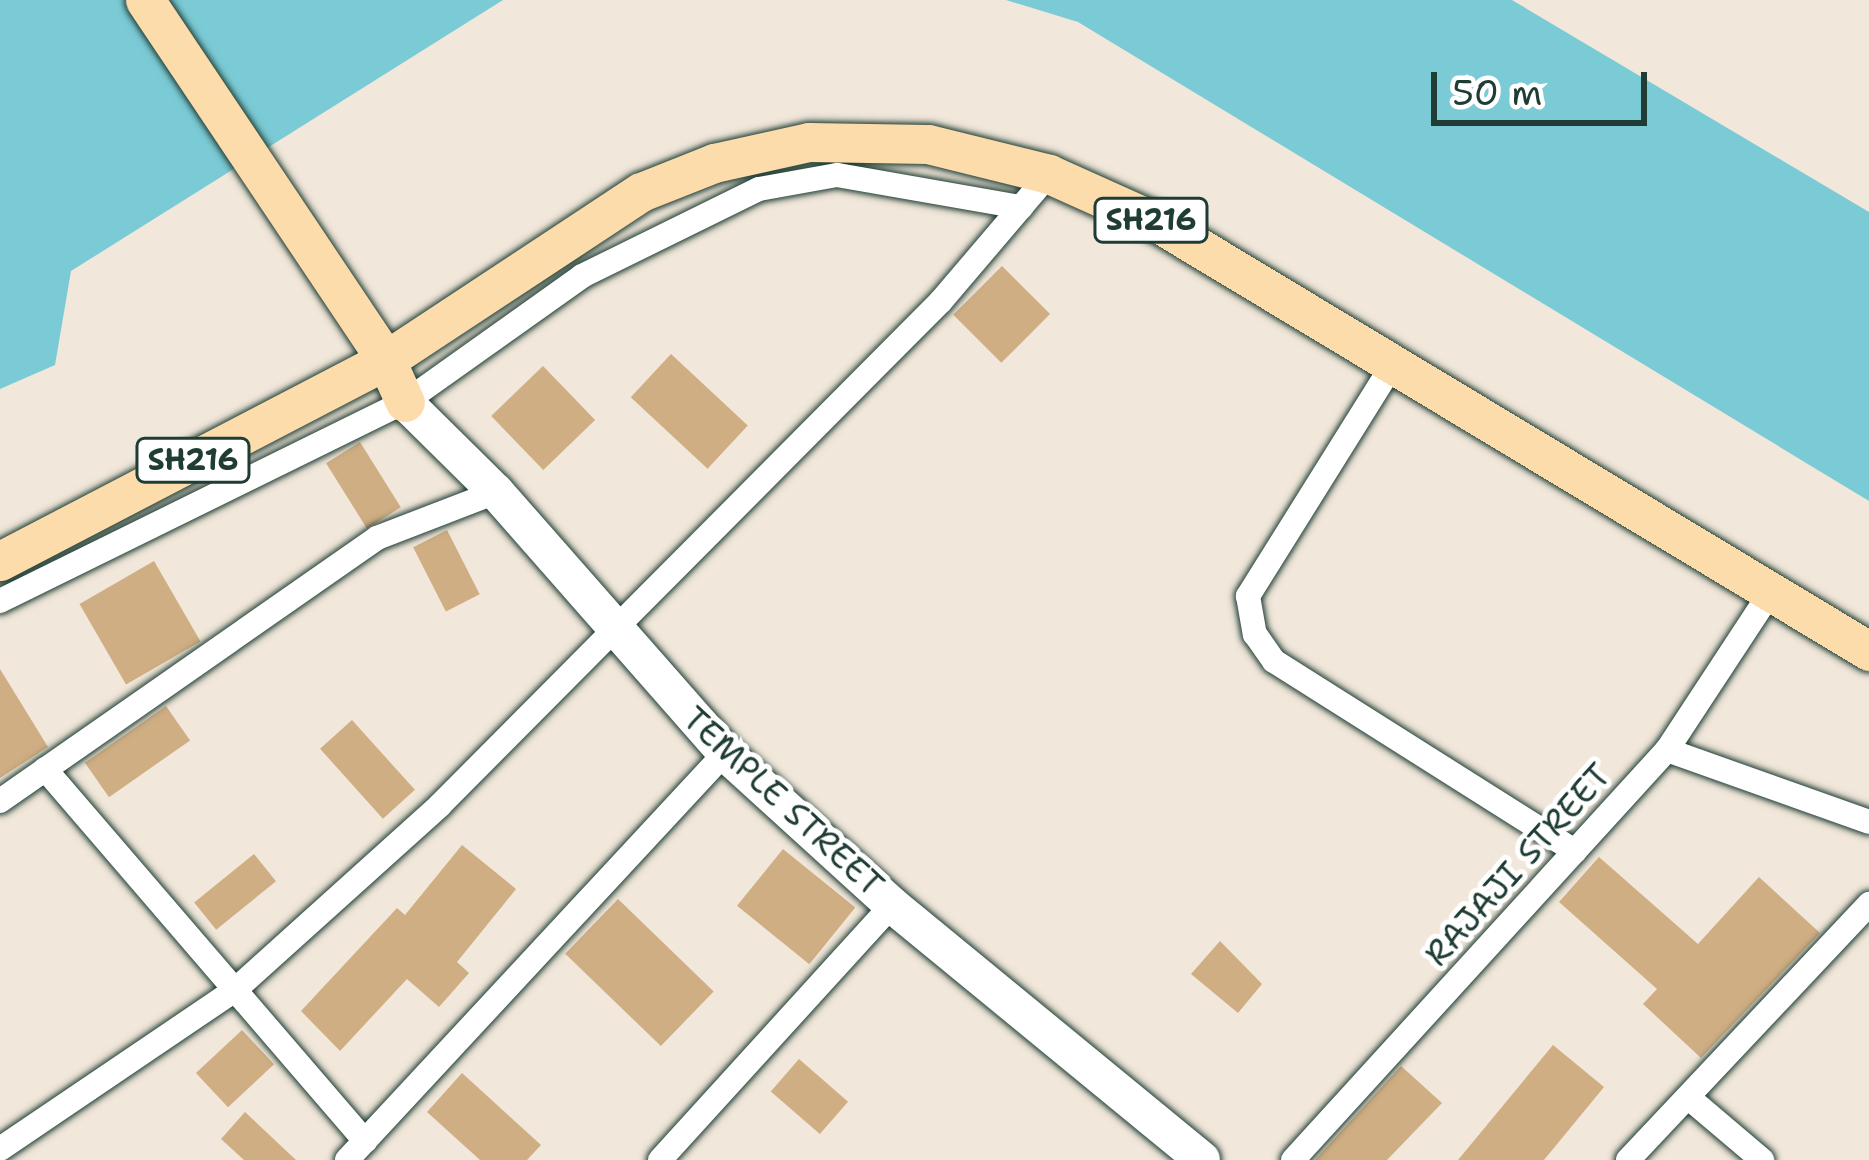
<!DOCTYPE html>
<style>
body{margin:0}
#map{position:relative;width:1869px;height:1160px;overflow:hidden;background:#f1e7da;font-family:"Shantell Sans",sans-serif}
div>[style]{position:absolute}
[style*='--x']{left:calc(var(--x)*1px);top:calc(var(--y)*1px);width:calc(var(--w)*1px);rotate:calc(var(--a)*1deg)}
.water>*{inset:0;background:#7bcbd6}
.building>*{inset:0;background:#d0ae83;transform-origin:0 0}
.roads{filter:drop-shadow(0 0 3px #1f3d34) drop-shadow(0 0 3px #1f3d34)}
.street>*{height:24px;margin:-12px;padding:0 12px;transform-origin:12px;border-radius:12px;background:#fff}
.secondary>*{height:36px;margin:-18px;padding:0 18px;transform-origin:18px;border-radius:18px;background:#fff}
.primary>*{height:39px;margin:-19.5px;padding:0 19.5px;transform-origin:19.5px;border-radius:19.5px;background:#fddcac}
span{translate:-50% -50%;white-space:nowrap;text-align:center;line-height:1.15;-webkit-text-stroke:10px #fff;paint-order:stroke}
.shield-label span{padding:3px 9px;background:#fff;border:3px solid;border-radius:9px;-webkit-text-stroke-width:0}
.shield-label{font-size:30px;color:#1f3d34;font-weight:700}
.street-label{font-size:33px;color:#1f3d34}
.scale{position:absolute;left:1431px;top:72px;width:216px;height:54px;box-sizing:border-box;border:6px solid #1f3d34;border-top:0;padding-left:15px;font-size:36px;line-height:42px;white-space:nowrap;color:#1f3d34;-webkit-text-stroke:9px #fff;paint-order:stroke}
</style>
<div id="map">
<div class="water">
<div style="clip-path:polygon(0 0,503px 0,71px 271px,55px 365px,0 389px)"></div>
<div style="clip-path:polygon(1006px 0,1512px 0,1869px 212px,1869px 501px,1078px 22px)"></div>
</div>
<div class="building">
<div style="left:1002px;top:266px;width:68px;height:69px;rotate:45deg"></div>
<div style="left:671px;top:354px;width:105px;height:59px;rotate:43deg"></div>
<div style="left:543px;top:366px;width:75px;height:72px;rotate:46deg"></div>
<div style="left:360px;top:442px;width:77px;height:40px;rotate:58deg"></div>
<div style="left:447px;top:530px;width:72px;height:38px;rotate:63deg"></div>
<div style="left:154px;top:561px;width:93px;height:86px;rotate:60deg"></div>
<div style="clip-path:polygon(0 669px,48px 747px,0 778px)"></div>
<div style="left:166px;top:706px;width:42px;height:99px;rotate:55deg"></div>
<div style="left:352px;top:720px;width:94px;height:43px;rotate:48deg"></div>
<div style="clip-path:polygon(462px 845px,516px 889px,457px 962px,469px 973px,439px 1007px,407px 979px,340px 1051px,301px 1011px,397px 908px,405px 915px)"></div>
<div style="left:783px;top:849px;width:93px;height:73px;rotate:39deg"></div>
<div style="left:254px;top:854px;width:35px;height:77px;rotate:51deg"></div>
<div style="clip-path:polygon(1599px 857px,1698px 944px,1759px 877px,1820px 933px,1701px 1058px,1643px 1004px,1657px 989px,1559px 902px)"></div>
<div style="left:618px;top:899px;width:133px;height:76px;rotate:44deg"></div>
<div style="clip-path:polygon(1220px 941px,1262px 984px,1238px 1013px,1191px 974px)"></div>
<div style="left:242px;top:1030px;width:47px;height:63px;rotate:47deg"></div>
<div style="clip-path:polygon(1553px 1045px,1604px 1087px,1544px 1160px,1458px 1160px)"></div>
<div style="left:799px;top:1059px;width:65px;height:43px;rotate:41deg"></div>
<div style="clip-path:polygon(1401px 1066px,1442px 1103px,1387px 1160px,1315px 1160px)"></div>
<div style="clip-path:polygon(462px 1073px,541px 1145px,527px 1160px,480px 1160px,427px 1112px)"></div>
<div style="clip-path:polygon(245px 1112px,296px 1160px,244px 1160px,221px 1139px)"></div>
</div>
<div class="roads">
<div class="street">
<div style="--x:1393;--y:364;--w:274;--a:122"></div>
<div style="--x:1248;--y:596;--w:39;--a:80"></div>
<div style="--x:1255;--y:634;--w:33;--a:55"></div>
<div style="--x:1274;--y:661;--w:356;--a:32.3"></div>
<div style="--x:0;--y:601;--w:451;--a:-26.2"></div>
<div style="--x:405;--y:402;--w:217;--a:-35.4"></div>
<div style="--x:582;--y:276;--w:197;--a:-26.2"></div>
<div style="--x:759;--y:189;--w:79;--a:-10.2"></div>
<div style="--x:837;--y:175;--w:187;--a:9.9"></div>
<div style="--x:1667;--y:750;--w:214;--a:19.6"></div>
<div style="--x:45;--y:769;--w:491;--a:49.3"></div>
<div style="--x:0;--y:801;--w:460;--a:-34.9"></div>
<div style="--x:377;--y:538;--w:128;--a:-21.1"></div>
<div style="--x:1689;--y:1098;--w:96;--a:40.3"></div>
<div style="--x:0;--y:1149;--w:285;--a:-34.1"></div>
<div style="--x:236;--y:989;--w:275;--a:-42"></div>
<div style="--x:440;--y:805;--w:711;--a:-45.17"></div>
<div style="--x:941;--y:301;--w:167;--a:-49.6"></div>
<div style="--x:347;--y:1160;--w:555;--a:-47.12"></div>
<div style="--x:660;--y:1160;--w:345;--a:-47.7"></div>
<div style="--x:1293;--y:1160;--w:555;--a:-47.63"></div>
<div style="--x:1667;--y:750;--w:184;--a:-56.7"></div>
<div style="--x:1628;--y:1160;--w:352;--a:-46.7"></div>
</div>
<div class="secondary">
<div style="--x:405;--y:402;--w:128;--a:44.7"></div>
<div style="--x:496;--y:492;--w:347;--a:48.7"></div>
<div style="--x:725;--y:753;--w:226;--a:42.3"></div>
<div style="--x:892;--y:905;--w:401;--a:39.4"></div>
</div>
<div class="primary">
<div style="--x:145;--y:0;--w:433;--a:56.2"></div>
<div style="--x:386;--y:360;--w:46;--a:65.7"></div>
<div style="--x:0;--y:561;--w:435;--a:-27.5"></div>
<div style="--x:386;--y:360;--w:305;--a:-33.4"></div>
<div style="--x:641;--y:192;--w:79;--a:-21.7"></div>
<div style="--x:714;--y:163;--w:97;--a:-12.5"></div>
<div style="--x:809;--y:142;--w:119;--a:1"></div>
<div style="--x:928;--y:144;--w:125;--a:13.9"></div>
<div style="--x:1049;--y:174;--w:122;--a:24.2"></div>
<div style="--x:1160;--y:224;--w:828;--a:31.06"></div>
</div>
</div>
<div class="shield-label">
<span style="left:1151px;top:220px">SH216</span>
<span style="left:193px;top:460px">SH216</span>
</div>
<div class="street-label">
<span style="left:783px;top:802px;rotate:43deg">TEMPLE STREET</span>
<span style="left:1518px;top:865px;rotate:-48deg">RAJAJI STREET</span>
</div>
<div class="scale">50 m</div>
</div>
